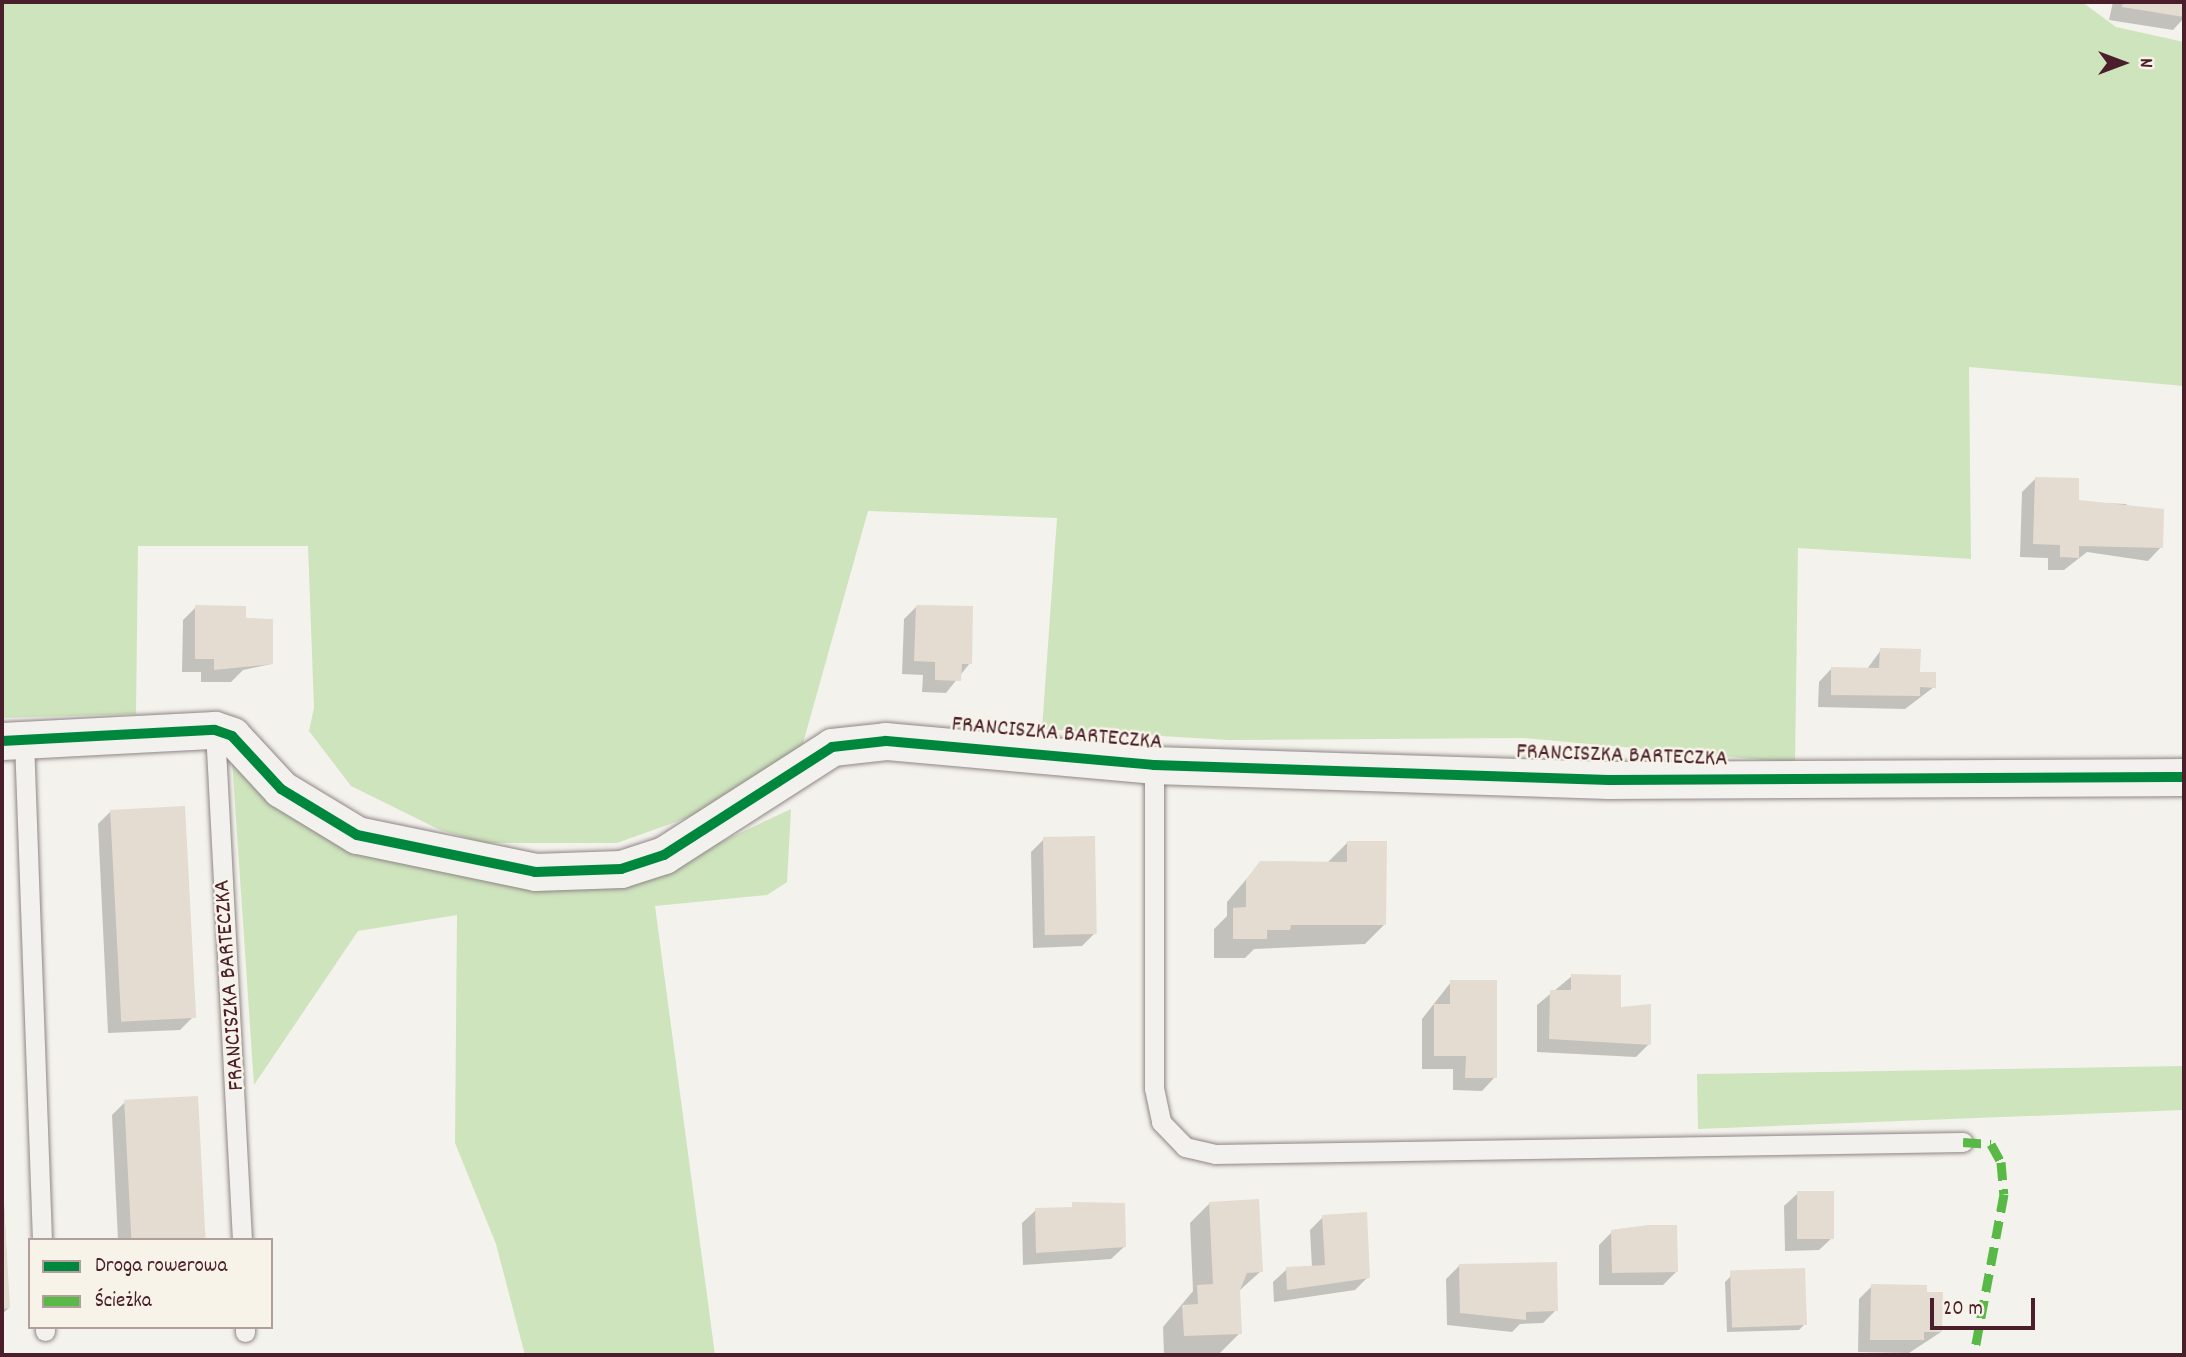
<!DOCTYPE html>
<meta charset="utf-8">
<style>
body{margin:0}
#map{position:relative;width:2186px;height:1357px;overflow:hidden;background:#f4f2ec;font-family:Dekko,sans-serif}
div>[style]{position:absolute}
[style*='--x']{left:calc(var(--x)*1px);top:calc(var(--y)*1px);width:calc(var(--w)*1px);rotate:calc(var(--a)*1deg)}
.green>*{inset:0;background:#cee4bd}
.shadow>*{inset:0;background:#0003}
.building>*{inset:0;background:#e4dbd1;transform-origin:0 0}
.roads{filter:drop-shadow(0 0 2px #8f8685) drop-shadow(0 0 2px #8f8685)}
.service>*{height:19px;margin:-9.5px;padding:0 9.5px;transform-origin:9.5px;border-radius:9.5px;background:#f2f1ed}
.minor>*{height:37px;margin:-18.5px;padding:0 18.5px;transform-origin:18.5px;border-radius:18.5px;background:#f2f1ed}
.quiet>*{height:9px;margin-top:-4.5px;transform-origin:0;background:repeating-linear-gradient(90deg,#58b947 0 18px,transparent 0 27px)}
.cycleway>*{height:10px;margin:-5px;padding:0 5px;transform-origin:5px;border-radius:5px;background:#00873e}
span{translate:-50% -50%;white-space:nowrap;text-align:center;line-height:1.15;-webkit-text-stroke:5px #f7f3e8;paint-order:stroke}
.street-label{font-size:23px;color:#4a1f2b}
.frame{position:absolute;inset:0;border:4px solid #4a1f2b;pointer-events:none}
.legend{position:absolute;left:28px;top:1238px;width:245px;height:91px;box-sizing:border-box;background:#f7f3e8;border:2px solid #b29e9c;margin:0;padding:9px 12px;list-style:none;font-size:21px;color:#4a1f2b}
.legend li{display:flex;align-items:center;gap:14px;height:35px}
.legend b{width:35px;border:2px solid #b29e9c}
.north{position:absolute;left:2088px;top:28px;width:70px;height:70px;-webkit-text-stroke:5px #f7f3e8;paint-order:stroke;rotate:90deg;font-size:19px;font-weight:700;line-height:28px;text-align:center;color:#4a1f2b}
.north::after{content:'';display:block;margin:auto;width:24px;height:32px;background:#4a1f2b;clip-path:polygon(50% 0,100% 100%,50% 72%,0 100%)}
.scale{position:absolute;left:1930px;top:1298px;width:105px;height:32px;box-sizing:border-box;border:4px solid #4a1f2b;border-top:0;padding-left:9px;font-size:21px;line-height:24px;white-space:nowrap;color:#4a1f2b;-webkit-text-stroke:5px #f7f3e8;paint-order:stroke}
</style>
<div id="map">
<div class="green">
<div style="clip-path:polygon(2px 2px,2082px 2px,2116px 27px,2184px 42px,2184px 386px,1969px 367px,1971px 559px,1798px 548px,1795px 763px,1524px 738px,1229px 740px,1042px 729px,1057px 518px,868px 511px,800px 754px,698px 814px,617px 843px,484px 843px,440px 830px,351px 786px,309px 731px,314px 708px,308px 546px,138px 546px,136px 714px,2px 718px)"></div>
<div style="clip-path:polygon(231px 745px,389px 838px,472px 878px,635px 882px,791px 809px,787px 882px,767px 895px,655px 906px,715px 1355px,525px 1355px,496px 1244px,455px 1143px,457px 915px,358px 931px,254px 1085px)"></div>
<div style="clip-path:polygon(2184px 1066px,2184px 1110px,1698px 1129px,1697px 1074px)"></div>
</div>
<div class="shadow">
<div style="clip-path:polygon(2113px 2px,2184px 2px,2184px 18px,2173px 30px,2109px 20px)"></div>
<div style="clip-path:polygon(2035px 479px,2077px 502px,2126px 504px,2161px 547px,2148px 561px,2087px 552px,2064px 570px,2048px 570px,2048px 558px,2020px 557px,2022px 492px)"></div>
<div style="clip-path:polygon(917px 606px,970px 663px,946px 693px,922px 692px,923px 675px,902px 674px,904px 619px)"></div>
<div style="clip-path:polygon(196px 607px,244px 622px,271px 664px,243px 670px,231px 682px,201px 682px,201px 672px,182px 672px,183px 620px)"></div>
<div style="clip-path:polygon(1881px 650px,1934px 687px,1905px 709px,1818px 707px,1819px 682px,1832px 668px,1867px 669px)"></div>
<div style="clip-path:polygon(111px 811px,193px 1017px,180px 1030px,108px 1033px,98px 824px)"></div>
<div style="clip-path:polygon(1044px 839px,1095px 933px,1082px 946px,1033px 948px,1031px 852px)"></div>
<div style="clip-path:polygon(1348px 842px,1385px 924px,1365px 944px,1254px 949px,1245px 958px,1214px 958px,1214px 929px,1227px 916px,1227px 902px,1260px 863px,1328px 862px)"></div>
<div style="clip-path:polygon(1572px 976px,1619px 1009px,1649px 1044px,1636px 1057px,1537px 1052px,1537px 1005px)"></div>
<div style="clip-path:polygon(1451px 982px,1495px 1077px,1482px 1091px,1453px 1090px,1453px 1069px,1422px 1069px,1422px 1019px)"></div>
<div style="clip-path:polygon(125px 1102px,204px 1240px,118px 1240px,112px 1115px)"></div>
<div style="clip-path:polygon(2px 1162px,9px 1308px,2px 1314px)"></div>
<div style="clip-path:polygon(1798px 1193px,1833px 1237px,1819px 1250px,1785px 1251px,1784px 1206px)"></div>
<div style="clip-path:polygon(1210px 1203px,1261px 1271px,1239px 1291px,1240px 1333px,1220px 1353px,1164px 1355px,1163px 1327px,1193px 1291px,1190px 1223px)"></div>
<div style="clip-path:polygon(1036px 1210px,1125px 1246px,1111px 1259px,1023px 1265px,1022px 1223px)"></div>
<div style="clip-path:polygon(1323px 1217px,1368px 1277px,1355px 1290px,1274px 1302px,1273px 1282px,1287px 1269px,1312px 1268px,1310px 1230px)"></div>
<div style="clip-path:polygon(1612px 1232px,1676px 1272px,1663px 1285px,1599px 1285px,1599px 1245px)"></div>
<div style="clip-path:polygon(1459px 1266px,1556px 1310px,1543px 1323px,1520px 1324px,1512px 1332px,1447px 1325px,1446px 1279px)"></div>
<div style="clip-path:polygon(1731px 1276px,1805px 1324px,1799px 1330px,1727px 1332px,1725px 1282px)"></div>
<div style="clip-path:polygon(1872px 1286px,1941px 1332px,1909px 1353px,1858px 1352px,1859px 1299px)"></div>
</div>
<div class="building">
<div style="clip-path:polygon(2123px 2px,2184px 2px,2184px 17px,2122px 7px)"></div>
<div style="clip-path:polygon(2035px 477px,2079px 478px,2079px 500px,2164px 509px,2163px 548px,2079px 546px,2079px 558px,2060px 557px,2060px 545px,2033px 544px)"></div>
<div style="clip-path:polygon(195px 605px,246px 606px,246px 618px,273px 619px,273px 664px,214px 670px,214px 659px,195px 659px)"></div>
<div style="clip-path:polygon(916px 605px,973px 606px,972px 664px,962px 664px,961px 681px,935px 680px,935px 662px,914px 661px)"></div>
<div style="clip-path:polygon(1880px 648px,1921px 649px,1920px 672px,1936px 672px,1936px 688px,1920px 687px,1920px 696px,1831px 695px,1831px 667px,1879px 668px)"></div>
<div style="left:185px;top:806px;width:212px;height:75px;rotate:87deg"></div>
<div style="left:1095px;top:836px;width:98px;height:52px;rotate:89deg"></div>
<div style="clip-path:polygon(1347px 841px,1387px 841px,1386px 925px,1291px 925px,1290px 930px,1267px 930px,1267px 939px,1233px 939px,1233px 908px,1246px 907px,1246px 880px,1260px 861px,1347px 862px)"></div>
<div style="clip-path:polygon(1571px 974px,1621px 975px,1621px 1007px,1651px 1004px,1651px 1045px,1549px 1039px,1550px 990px,1571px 990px)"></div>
<div style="clip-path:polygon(1450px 980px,1497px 980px,1497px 1078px,1465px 1078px,1466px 1056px,1434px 1056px,1434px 1004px,1450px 1004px)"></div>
<div style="left:198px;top:1096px;width:144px;height:74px;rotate:87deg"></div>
<div style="clip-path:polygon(2px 1170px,10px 1308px,2px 1309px)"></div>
<div style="left:1797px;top:1191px;width:37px;height:48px"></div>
<div style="clip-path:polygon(1259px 1199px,1263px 1272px,1247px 1273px,1240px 1290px,1242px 1334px,1184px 1336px,1182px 1305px,1198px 1304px,1197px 1285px,1213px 1284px,1209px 1202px)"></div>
<div style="clip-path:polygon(1072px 1202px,1125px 1203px,1126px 1247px,1036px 1253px,1035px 1208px,1072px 1207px)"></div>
<div style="clip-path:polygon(1367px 1212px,1370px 1278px,1287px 1290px,1286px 1267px,1325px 1265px,1322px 1215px)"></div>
<div style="clip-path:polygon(1648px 1225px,1677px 1225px,1678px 1272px,1612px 1273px,1611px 1230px)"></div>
<div style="clip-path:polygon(1557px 1262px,1558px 1311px,1526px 1312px,1526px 1320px,1460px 1313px,1459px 1264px)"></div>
<div style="left:1805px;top:1268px;width:57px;height:75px;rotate:88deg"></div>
<div style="clip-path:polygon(1871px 1284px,1927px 1285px,1927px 1292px,1943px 1292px,1942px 1332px,1924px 1332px,1924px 1340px,1870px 1340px)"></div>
</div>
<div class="roads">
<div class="service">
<div style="--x:215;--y:730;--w:511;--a:86.97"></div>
<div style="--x:24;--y:740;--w:500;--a:87.94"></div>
<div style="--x:1154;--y:765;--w:323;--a:90"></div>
<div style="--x:1154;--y:1088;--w:35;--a:78"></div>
<div style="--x:1161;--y:1122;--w:35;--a:46"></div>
<div style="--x:1185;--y:1147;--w:31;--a:13"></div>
<div style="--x:1215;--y:1154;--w:748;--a:-0.92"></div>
<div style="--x:45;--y:1327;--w:4;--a:90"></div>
<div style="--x:245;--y:1327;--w:5;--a:90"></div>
</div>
<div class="minor">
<div style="--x:2;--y:741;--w:213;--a:-3"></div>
<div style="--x:215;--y:730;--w:18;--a:19"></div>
<div style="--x:232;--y:736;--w:72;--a:47.2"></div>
<div style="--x:281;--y:789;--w:89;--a:31.2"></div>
<div style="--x:357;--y:835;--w:182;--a:11.7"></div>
<div style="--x:535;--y:872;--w:86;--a:-2"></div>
<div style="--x:621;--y:869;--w:45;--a:-18"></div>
<div style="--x:664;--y:855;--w:200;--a:-32.7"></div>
<div style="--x:832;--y:747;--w:54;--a:-6.3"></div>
<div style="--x:886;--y:741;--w:269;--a:5.1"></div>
<div style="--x:1154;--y:765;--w:455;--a:1.9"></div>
<div style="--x:1609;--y:780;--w:575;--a:-0.3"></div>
</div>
</div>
<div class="quiet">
<div style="--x:1963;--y:1142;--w:28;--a:4"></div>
<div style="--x:1991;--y:1144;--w:21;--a:61"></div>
<div style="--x:2001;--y:1162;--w:32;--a:85"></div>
<div style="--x:2004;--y:1194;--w:164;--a:100.6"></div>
</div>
<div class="cycleway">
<div style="--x:2;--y:741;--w:213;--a:-3"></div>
<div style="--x:215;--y:730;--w:18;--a:19"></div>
<div style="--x:232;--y:736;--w:72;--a:47.2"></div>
<div style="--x:281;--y:789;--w:89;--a:31.2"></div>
<div style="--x:357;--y:835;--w:182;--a:11.7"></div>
<div style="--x:535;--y:872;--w:86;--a:-2"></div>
<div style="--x:621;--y:869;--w:45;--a:-18"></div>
<div style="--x:664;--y:855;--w:200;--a:-32.7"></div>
<div style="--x:832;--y:747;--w:54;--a:-6.3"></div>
<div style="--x:886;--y:741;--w:269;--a:5.1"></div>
<div style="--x:1154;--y:765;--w:455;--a:1.9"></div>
<div style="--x:1609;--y:780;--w:575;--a:-0.3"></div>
</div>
<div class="street-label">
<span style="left:1057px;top:735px;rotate:5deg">FRANCISZKA BARTECZKA</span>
<span style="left:1622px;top:757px;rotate:2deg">FRANCISZKA BARTECZKA</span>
<span style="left:231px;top:985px;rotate:-94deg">FRANCISZKA BARTECZKA</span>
</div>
<div class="frame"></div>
<ul class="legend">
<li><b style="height:9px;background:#00873e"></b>Droga rowerowa</li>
<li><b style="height:9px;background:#58b947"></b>Ścieżka</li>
</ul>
<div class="north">N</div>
<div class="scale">20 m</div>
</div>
